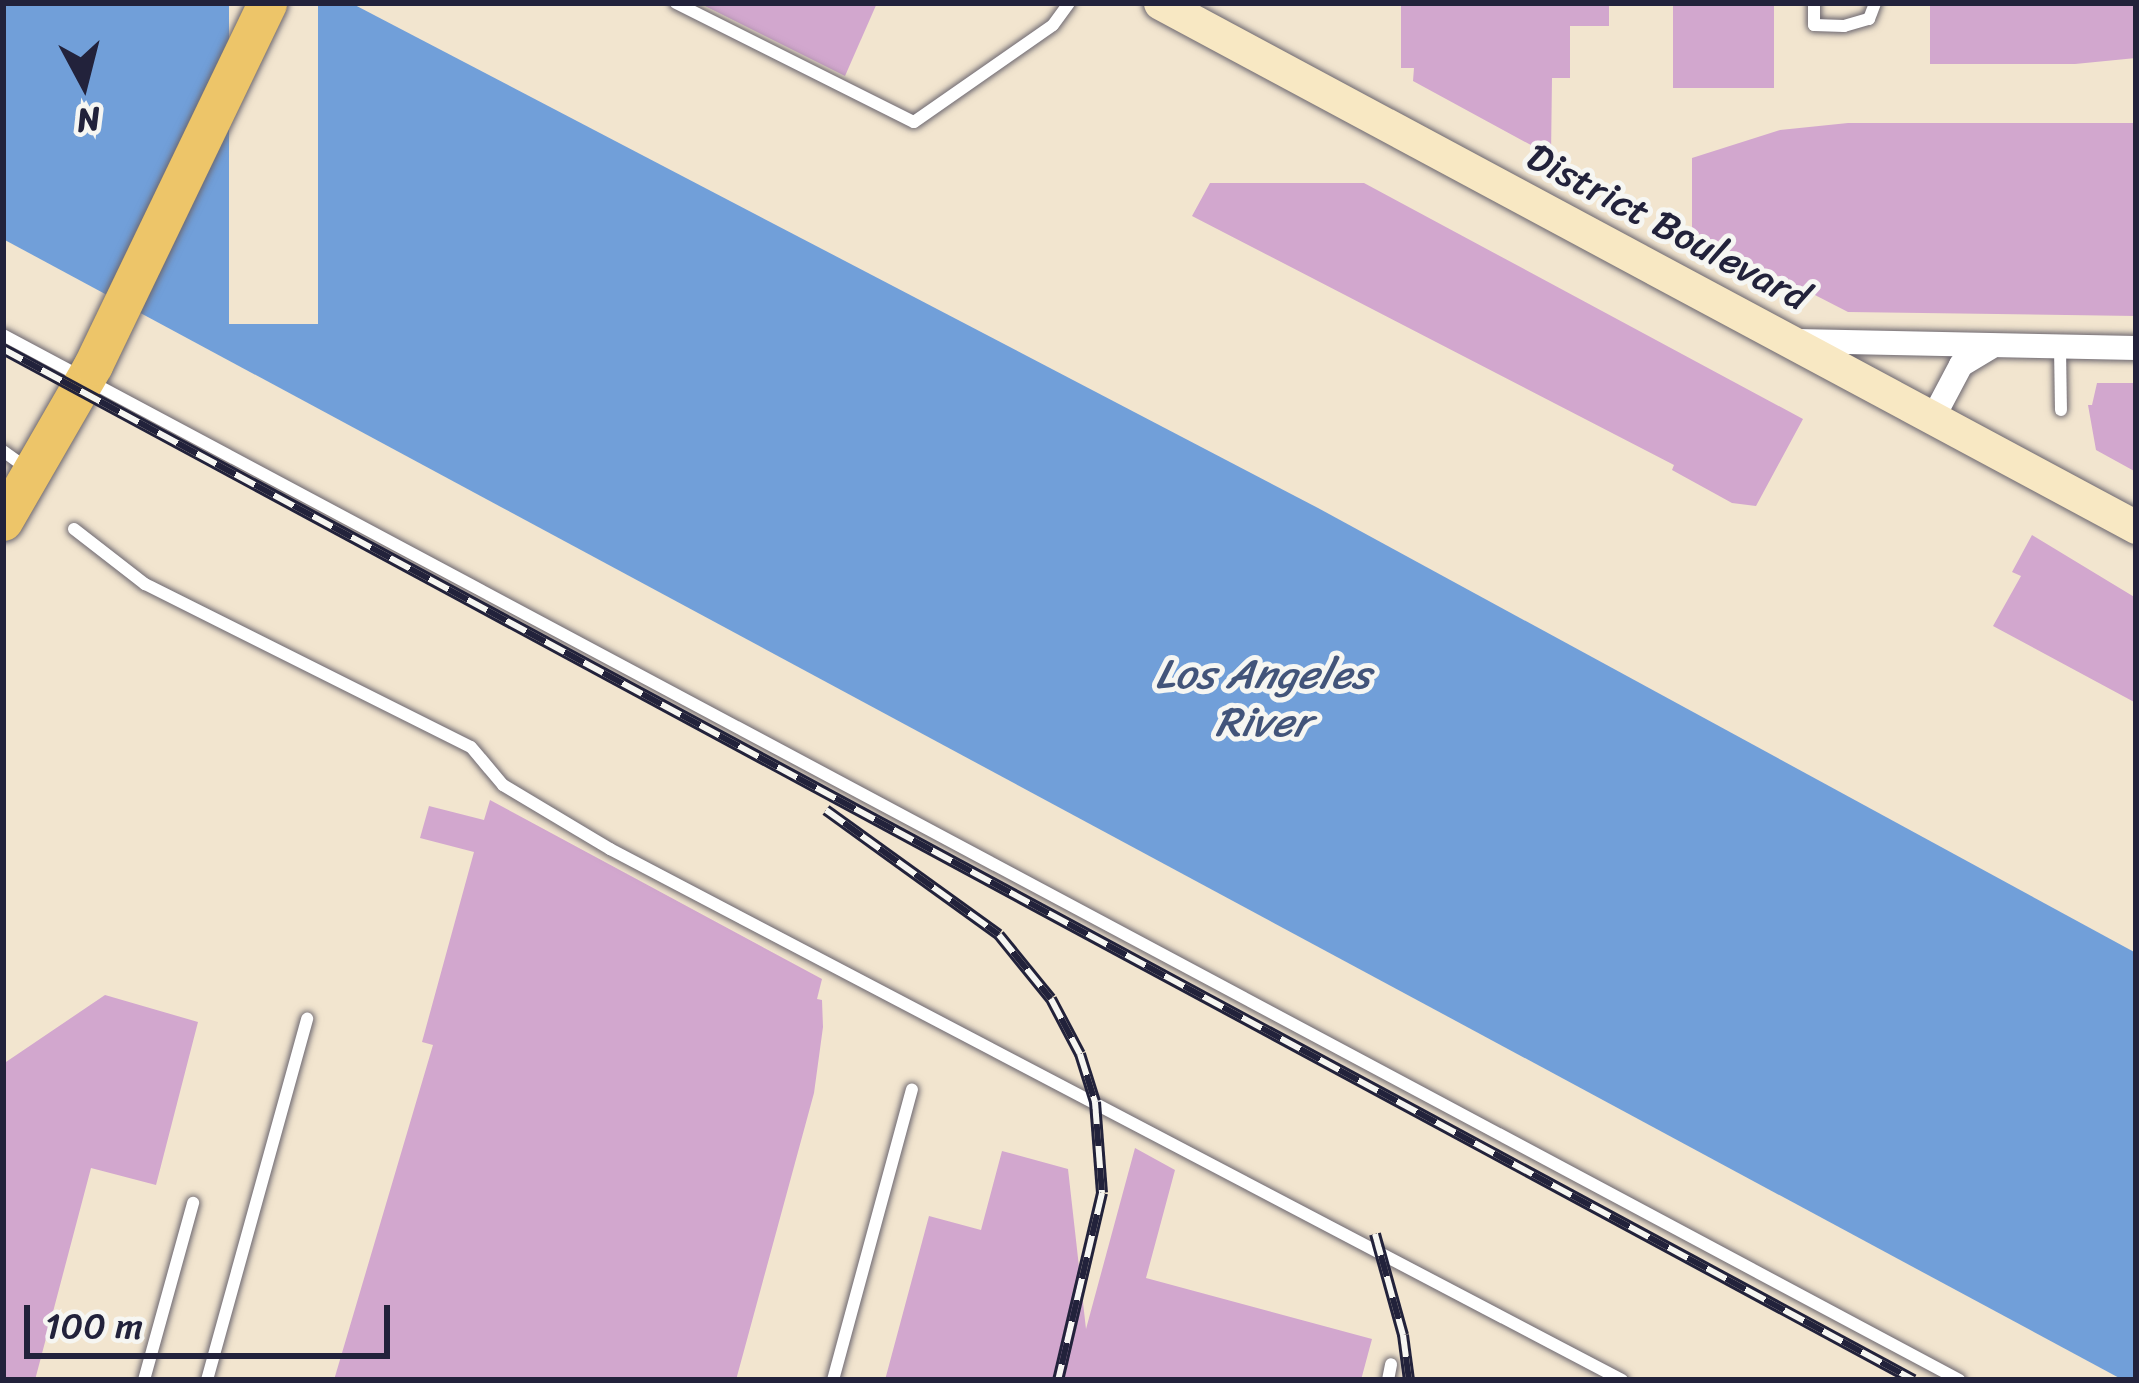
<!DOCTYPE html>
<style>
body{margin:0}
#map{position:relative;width:2139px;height:1383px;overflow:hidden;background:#f2e5cf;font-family:Sriracha,sans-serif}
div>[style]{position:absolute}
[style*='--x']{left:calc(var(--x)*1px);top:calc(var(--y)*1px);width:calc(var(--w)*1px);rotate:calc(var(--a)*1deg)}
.water>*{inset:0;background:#719fd9}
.pier>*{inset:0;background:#f2e5cf;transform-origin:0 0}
.building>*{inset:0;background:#d2a7ce;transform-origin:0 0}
.roads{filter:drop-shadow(0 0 3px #6b666f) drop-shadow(0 0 3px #6b666f)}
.lane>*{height:12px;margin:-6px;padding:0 6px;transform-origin:6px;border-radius:6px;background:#fff}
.street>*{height:24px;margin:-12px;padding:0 12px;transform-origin:12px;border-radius:12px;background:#fff}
.secondary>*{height:33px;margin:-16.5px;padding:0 16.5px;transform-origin:16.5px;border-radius:16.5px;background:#f8e8c3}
.primary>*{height:39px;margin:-19.5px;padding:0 19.5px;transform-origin:19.5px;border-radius:19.5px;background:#edc569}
.rail>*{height:12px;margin-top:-6px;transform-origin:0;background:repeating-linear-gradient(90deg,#f6f6f2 0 22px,#22223b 0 44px);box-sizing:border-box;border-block:3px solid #22223b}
span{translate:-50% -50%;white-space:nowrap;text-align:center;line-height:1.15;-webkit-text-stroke:10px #f6f6f2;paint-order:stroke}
.street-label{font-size:39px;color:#22223b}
.water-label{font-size:42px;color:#42547a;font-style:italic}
.frame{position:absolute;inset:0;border:6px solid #22223b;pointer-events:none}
.north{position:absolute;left:24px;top:24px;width:120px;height:120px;-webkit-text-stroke:9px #f6f6f2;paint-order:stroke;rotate:173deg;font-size:33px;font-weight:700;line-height:48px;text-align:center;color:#22223b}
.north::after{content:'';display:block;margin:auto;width:42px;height:54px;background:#22223b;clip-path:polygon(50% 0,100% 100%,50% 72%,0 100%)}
.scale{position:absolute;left:24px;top:1305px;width:366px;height:54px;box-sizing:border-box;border:6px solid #22223b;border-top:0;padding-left:15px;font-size:36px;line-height:42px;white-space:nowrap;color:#22223b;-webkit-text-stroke:9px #f6f6f2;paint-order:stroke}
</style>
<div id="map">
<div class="water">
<div style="clip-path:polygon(3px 3px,351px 3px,1318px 508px,2136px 953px,2136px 1380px,2123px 1380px,3px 239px)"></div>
</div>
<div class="pier">
<div style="left:229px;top:3px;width:89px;height:321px"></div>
</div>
<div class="building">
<div style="clip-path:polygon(699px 3px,877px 3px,845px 76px)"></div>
<div style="clip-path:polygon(1401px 3px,1609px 3px,1609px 26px,1570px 26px,1570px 78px,1552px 78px,1551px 156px,1413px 81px,1414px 68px,1401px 68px)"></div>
<div style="left:1673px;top:3px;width:101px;height:85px"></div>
<div style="clip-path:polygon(1930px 3px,2136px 3px,2136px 58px,2075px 64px,1930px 64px)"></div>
<div style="clip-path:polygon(2136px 123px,2136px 316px,1848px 312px,1692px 232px,1692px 158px,1780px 130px,1848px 123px)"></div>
<div style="clip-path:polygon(1210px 183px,1364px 183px,1803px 419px,1756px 506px,1732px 503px,1672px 470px,1674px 465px,1192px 216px)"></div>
<div style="clip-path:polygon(2097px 383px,2136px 383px,2136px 472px,2096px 450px,2088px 405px,2092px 405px)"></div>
<div style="clip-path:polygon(2032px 535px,2136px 598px,2136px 703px,1993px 626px,2021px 576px,2012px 572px)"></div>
<div style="clip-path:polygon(490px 800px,822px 979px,817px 999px,822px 1000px,823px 1027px,814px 1093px,736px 1380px,334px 1380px,433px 1045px,422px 1042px,474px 852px,420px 838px,429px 806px,484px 820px)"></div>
<div style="clip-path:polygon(105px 995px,198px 1022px,156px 1185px,91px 1168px,35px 1380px,3px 1380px,3px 1064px)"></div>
<div style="clip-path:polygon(1135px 1148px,1175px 1170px,1146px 1278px,1372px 1339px,1361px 1380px,885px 1380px,929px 1216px,981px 1230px,1002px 1151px,1068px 1169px,1086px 1329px)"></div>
</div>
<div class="roads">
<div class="lane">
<div style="--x:676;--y:3;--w:266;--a:26.6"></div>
<div style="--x:914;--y:122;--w:169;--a:-34.9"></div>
<div style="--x:1053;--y:25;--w:27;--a:-54"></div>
<div style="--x:1814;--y:3;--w:22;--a:90"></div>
<div style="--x:1814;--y:25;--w:30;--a:2"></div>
<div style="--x:1844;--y:26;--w:26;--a:-16"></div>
<div style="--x:1869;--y:19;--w:17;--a:-69"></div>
<div style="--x:3;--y:335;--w:2218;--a:28.11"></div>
<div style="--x:2060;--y:348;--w:62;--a:89.1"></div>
<div style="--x:3;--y:451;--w:31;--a:36"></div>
<div style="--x:74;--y:529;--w:90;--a:37.8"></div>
<div style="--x:145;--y:584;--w:364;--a:26.6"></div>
<div style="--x:471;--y:747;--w:50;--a:49.9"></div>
<div style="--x:503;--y:785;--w:125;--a:30.9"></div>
<div style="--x:610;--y:849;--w:1143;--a:27.69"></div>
<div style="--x:144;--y:1380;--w:184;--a:-74.5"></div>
<div style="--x:207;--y:1380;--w:375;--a:-74.5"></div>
<div style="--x:833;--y:1380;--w:301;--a:-74.8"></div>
<div style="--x:1388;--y:1380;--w:16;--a:-79"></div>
</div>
<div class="street">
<div style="--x:1797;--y:341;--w:339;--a:1.2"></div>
<div style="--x:1934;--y:416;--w:58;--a:-62.1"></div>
<div style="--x:1961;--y:365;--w:33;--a:-31"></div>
</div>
<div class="secondary">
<div style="--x:1160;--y:3;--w:1108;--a:28.23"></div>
</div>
<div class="primary">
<div style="--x:3;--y:521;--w:180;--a:-60"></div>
<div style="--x:93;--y:365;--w:402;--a:-64.3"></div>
</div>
</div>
<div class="rail">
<div style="--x:3;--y:349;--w:2171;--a:28.35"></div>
<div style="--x:826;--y:810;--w:213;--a:35.8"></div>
<div style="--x:999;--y:935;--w:82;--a:50.9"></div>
<div style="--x:1051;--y:999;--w:62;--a:62.2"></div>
<div style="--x:1080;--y:1054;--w:50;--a:72.6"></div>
<div style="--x:1095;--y:1102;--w:91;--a:85.6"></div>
<div style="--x:1102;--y:1193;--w:192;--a:103.2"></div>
<div style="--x:1375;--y:1234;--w:105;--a:74.5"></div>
<div style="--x:1403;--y:1335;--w:45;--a:82.4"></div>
</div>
<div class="street-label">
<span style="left:1668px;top:227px;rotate:28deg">District Boulevard</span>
</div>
<div class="water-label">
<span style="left:1263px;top:698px">Los Angeles<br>River</span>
</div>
<div class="frame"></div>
<div class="north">N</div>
<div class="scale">100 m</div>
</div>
